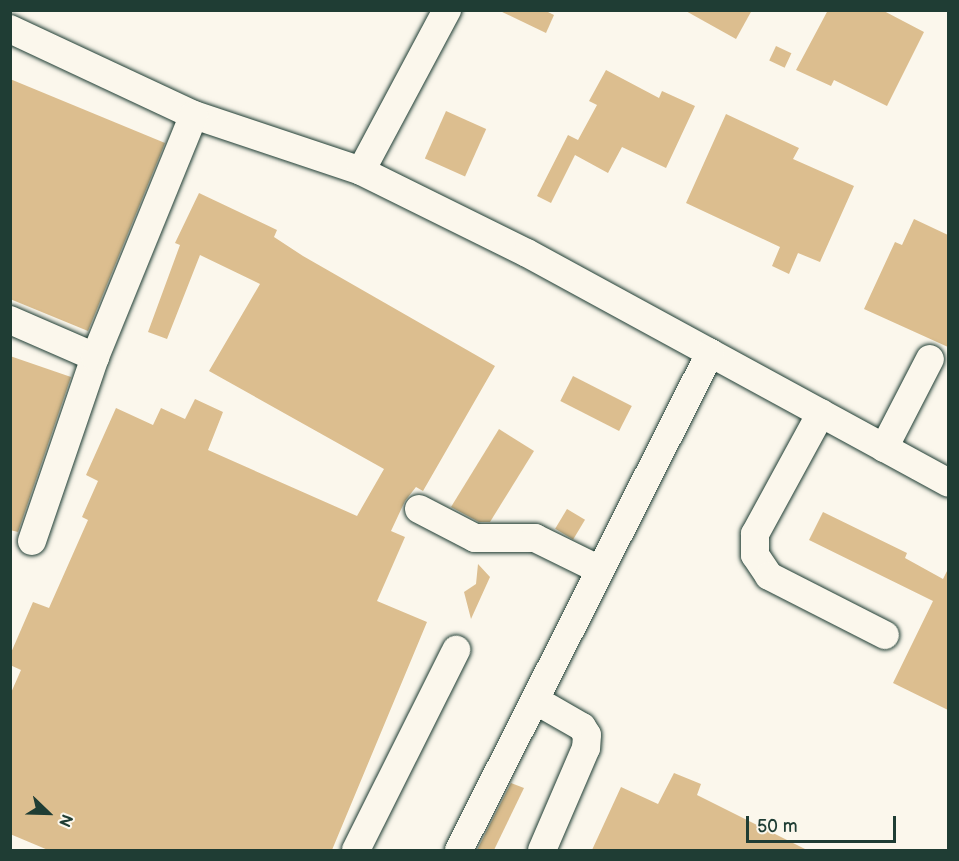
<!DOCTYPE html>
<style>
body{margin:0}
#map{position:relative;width:959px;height:861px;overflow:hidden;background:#fbf7ec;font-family:"Balsamiq Sans",sans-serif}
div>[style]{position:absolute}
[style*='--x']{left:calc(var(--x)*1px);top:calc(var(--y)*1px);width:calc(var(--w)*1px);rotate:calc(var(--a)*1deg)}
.building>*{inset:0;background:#dcbe8f;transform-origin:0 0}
.roads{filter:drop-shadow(0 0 2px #1f3d34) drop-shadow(0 0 2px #1f3d34)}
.minor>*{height:28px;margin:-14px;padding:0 14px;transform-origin:14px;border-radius:14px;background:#fbf7ec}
span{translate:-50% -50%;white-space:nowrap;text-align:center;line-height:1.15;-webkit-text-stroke:4.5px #fbf7ec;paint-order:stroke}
.frame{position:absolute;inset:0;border:12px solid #1f3d34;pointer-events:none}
.north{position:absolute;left:18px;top:783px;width:60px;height:60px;-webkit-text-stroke:4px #fbf7ec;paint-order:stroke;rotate:113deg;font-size:16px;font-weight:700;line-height:24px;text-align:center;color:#1f3d34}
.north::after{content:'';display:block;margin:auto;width:21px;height:27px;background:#1f3d34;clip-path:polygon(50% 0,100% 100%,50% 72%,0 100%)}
.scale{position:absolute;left:746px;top:816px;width:150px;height:27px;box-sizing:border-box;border:3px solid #1f3d34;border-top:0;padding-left:8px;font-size:18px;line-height:21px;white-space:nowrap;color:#1f3d34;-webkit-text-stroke:4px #fbf7ec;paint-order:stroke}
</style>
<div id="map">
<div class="building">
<div style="clip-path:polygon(498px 10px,544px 10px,554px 15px,546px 33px)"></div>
<div style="clip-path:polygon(684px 10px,752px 10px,736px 39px)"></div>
<div style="clip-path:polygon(828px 10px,882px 10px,924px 32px,887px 106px,834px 80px,831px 86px,796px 70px)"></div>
<div style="left:776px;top:46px;width:17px;height:16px;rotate:25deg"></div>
<div style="clip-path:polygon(606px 70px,659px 98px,662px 91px,695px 106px,666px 168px,622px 147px,608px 173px,575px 155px,551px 203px,537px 196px,568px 135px,578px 140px,597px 105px,589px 101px)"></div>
<div style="clip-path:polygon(10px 79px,165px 143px,88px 331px,10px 299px)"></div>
<div style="left:446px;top:111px;width:44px;height:52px;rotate:24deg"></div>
<div style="clip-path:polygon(726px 114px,799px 148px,793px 159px,854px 186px,820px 262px,798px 253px,789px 274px,772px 266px,780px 247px,686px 203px)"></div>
<div style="clip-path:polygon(199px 193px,277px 230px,274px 237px,303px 256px,495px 366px,423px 491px,416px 487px,405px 501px,391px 531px,405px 537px,377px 601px,427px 622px,332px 850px,48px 850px,10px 834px,10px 695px,21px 670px,10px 665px,10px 655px,33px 602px,49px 608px,88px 520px,82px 517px,98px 481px,86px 475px,116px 408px,153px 425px,161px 408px,185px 419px,195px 399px,223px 412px,208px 450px,357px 516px,384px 469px,209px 371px,260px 284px,200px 255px,167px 339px,148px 332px,180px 245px,175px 243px)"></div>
<div style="clip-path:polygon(914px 219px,948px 235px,948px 347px,864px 309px,895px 242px,902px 245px)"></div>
<div style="clip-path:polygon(10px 356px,71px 377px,18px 532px,10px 530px)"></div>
<div style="left:573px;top:376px;width:66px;height:28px;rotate:27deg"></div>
<div style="clip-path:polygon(499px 429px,534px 451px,490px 522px,479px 522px,451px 507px)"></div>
<div style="left:567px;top:509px;width:21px;height:23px;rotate:31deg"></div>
<div style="clip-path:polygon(823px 512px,907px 553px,905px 558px,943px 579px,948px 569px,948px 710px,893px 683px,933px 601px,809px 540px)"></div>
<div style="clip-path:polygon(478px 564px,490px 577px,471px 619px,464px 592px,476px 584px)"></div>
<div style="clip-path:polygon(674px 773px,701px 784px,697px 795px,807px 850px,592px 850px,621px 787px,658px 804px)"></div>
<div style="clip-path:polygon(511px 783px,524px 788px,494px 850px,477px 850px)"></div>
</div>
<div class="roads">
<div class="minor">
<div style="--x:10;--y:29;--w:203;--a:25.1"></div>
<div style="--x:194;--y:115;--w:176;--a:18.5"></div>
<div style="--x:361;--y:171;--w:185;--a:26.3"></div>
<div style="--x:527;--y:253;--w:480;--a:28.6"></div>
<div style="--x:361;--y:171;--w:183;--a:-61.9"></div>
<div style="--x:10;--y:320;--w:93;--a:23.5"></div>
<div style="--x:821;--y:413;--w:138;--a:118.6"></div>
<div style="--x:755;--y:534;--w:21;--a:90"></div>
<div style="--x:755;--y:555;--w:25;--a:56"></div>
<div style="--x:769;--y:576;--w:130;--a:27"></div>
<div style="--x:884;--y:448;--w:100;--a:-62.7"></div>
<div style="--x:419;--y:509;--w:63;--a:27.4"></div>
<div style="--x:475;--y:538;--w:60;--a:0"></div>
<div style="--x:535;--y:538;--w:72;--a:26.2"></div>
<div style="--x:32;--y:541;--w:194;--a:-71.1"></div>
<div style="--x:95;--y:357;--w:261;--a:-67.8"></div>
<div style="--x:535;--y:700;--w:54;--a:29.9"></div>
<div style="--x:582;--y:727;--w:9;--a:58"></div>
<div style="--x:587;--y:735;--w:13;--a:94"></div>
<div style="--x:586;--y:748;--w:111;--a:113.3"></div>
<div style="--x:356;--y:850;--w:224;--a:-63.4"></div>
<div style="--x:459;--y:850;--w:557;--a:-63.2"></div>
</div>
</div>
<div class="frame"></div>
<div class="north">N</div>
<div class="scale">50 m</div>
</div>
